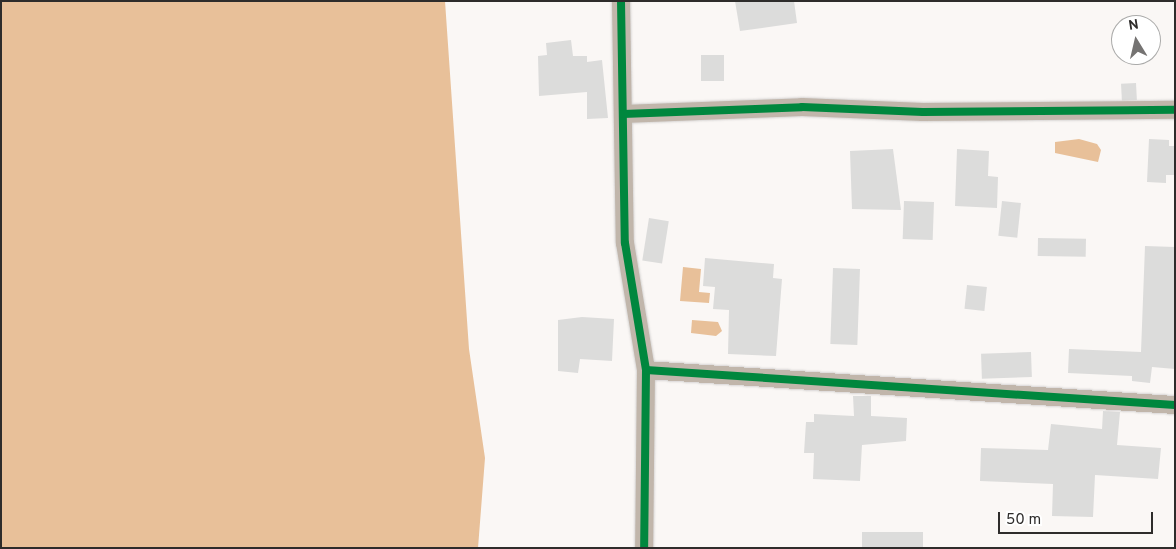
<!DOCTYPE html>
<style>
body{margin:0}
#map{position:relative;width:1176px;height:549px;overflow:hidden;background:#faf7f5;font-family:Overpass,sans-serif}
div>[style]{position:absolute}
[style*='--x']{left:calc(var(--x)*1px);top:calc(var(--y)*1px);width:calc(var(--w)*1px);rotate:calc(var(--a)*1deg)}
.water>*{inset:0;background:#e8c099}
.building>*{inset:0;background:#dcdcdb;transform-origin:0 0}
.roads{filter:drop-shadow(0 0 1px #d4d2d1) drop-shadow(0 0 1px #d4d2d1)}
.minor>*{height:18px;margin:-9px;padding:0 9px;transform-origin:9px;border-radius:9px;background:#c1b6ab}
.cycleway>*{height:8px;margin:-4px;padding:0 4px;transform-origin:4px;border-radius:4px;background:#00873e}
span{translate:-50% -50%;white-space:nowrap;text-align:center;line-height:1.15;-webkit-text-stroke:4px #fff;paint-order:stroke}
.frame{position:absolute;inset:0;border:2px solid #2e2c2b;pointer-events:none}
.north{position:absolute;left:1111px;top:15px;width:50px;height:50px;box-sizing:border-box;background:#fff;border:1px solid #ababaa;border-radius:50%;rotate:351deg;font-size:14px;font-weight:700;line-height:20px;text-align:center;color:#2e2c2b}
.north::after{content:'';display:block;margin:auto;width:18px;height:22px;background:#757372;clip-path:polygon(50% 0,100% 100%,50% 72%,0 100%)}
.scale{position:absolute;left:998px;top:512px;width:155px;height:22px;box-sizing:border-box;border:2px solid #2e2c2b;border-top:0;padding-left:6px;font-size:15px;line-height:18px;white-space:nowrap;color:#2e2c2b;-webkit-text-stroke:4px #fff;paint-order:stroke}
</style>
<div id="map">
<div class="water">
<div style="clip-path:polygon(1px 1px,445px 1px,469px 349px,485px 458px,478px 548px,1px 548px)"></div>
<div style="clip-path:polygon(1079px 139px,1097px 144px,1101px 150px,1098px 162px,1055px 153px,1055px 142px)"></div>
<div style="clip-path:polygon(683px 267px,701px 269px,699px 292px,710px 293px,709px 303px,680px 301px)"></div>
<div style="clip-path:polygon(692px 320px,718px 322px,722px 331px,716px 336px,691px 333px)"></div>
</div>
<div class="building">
<div style="clip-path:polygon(735px 1px,794px 1px,797px 23px,740px 31px)"></div>
<div style="clip-path:polygon(571px 40px,573px 56px,587px 56px,587px 62px,602px 60px,608px 118px,587px 119px,587px 92px,539px 96px,538px 56px,547px 55px,546px 43px)"></div>
<div style="left:701px;top:55px;width:23px;height:26px"></div>
<div style="left:1136px;top:83px;width:17px;height:15px;rotate:87deg"></div>
<div style="clip-path:polygon(1149px 139px,1169px 140px,1169px 146px,1175px 146px,1175px 175px,1166px 175px,1166px 183px,1147px 182px)"></div>
<div style="clip-path:polygon(893px 149px,901px 210px,852px 209px,850px 151px)"></div>
<div style="clip-path:polygon(957px 149px,989px 151px,988px 176px,998px 177px,997px 208px,955px 206px)"></div>
<div style="left:904px;top:201px;width:30px;height:38px;rotate:2deg"></div>
<div style="left:1002px;top:201px;width:19px;height:35px;rotate:6deg"></div>
<div style="left:649px;top:218px;width:20px;height:43px;rotate:9deg"></div>
<div style="left:1038px;top:238px;width:48px;height:18px;rotate:1deg"></div>
<div style="clip-path:polygon(1145px 246px,1175px 247px,1175px 369px,1152px 367px,1150px 383px,1132px 381px,1132px 376px,1068px 373px,1069px 349px,1141px 352px)"></div>
<div style="clip-path:polygon(705px 258px,774px 264px,773px 278px,782px 279px,776px 356px,728px 354px,729px 310px,713px 309px,715px 287px,703px 286px)"></div>
<div style="left:833px;top:268px;width:27px;height:76px;rotate:2deg"></div>
<div style="left:967px;top:285px;width:20px;height:24px;rotate:6deg"></div>
<div style="clip-path:polygon(582px 317px,614px 319px,612px 361px,580px 359px,578px 373px,558px 371px,558px 320px)"></div>
<div style="left:1031px;top:352px;width:25px;height:50px;rotate:88deg"></div>
<div style="clip-path:polygon(853px 396px,871px 396px,871px 416px,907px 418px,906px 441px,862px 445px,860px 481px,813px 479px,814px 453px,804px 453px,806px 422px,814px 422px,814px 414px,854px 416px)"></div>
<div style="clip-path:polygon(1103px 411px,1120px 412px,1117px 445px,1161px 448px,1158px 479px,1095px 475px,1093px 517px,1052px 516px,1053px 484px,980px 481px,981px 448px,1048px 450px,1051px 424px,1102px 429px)"></div>
<div style="left:923px;top:532px;width:16px;height:61px;rotate:90deg"></div>
</div>
<div class="roads">
<div class="minor">
<div style="--x:621;--y:1;--w:242;--a:89.1"></div>
<div style="--x:625;--y:243;--w:129;--a:80.6"></div>
<div style="--x:646;--y:370;--w:178;--a:90.6"></div>
<div style="--x:623;--y:114;--w:179;--a:-2.2"></div>
<div style="--x:802;--y:107;--w:121;--a:2.4"></div>
<div style="--x:923;--y:112;--w:252;--a:-0.5"></div>
<div style="--x:646;--y:370;--w:530;--a:3.79"></div>
</div>
</div>
<div class="cycleway">
<div style="--x:621;--y:1;--w:242;--a:89.1"></div>
<div style="--x:625;--y:243;--w:129;--a:80.6"></div>
<div style="--x:646;--y:370;--w:178;--a:90.6"></div>
<div style="--x:623;--y:114;--w:179;--a:-2.2"></div>
<div style="--x:802;--y:107;--w:121;--a:2.4"></div>
<div style="--x:923;--y:112;--w:252;--a:-0.5"></div>
<div style="--x:646;--y:370;--w:530;--a:3.79"></div>
</div>
<div class="frame"></div>
<div class="north">N</div>
<div class="scale">50 m</div>
</div>
